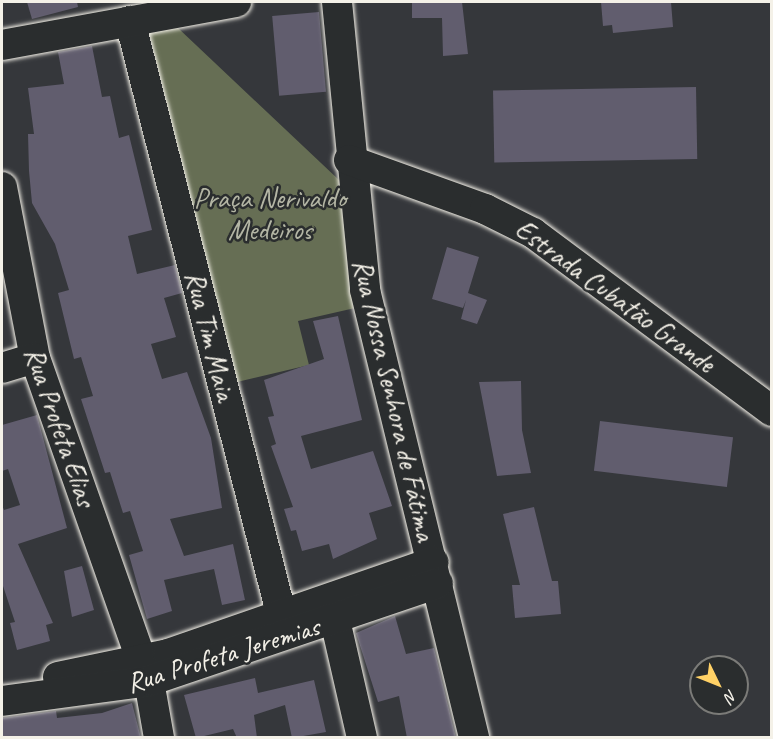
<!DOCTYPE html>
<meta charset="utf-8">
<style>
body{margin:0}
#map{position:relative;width:773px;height:739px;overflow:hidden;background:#35373b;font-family:Caveat,sans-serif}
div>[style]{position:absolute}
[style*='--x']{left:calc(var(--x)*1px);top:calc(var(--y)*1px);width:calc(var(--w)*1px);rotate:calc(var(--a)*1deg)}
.green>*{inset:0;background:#666e54}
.building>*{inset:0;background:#615d6e;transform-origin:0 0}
.roads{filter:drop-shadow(0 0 2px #f4f1e8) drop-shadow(0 0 2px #f4f1e8)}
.minor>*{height:30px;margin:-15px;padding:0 15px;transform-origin:15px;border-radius:15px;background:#2a2d2e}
span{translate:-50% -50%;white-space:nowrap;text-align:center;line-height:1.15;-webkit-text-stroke:5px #2a2d2e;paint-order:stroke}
.park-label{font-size:28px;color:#b4b6a5}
.street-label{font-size:28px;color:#f4f1e8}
.frame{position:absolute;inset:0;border:3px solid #f4f1e8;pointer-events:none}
.north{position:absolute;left:689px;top:655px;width:60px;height:60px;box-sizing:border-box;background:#2a2d2e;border:2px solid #7b7b78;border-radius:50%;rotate:133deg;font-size:16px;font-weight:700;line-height:24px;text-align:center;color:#f4f1e8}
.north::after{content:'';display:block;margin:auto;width:21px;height:27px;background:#ffd166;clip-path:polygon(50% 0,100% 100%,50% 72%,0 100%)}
</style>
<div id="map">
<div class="green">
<div style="clip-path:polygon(178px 28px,339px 180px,355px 308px,298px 321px,309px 365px,237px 382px,149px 33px)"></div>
</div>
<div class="building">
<div style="clip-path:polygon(27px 2px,77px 2px,78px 7px,32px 19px)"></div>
<div style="clip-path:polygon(412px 2px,462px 2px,468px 54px,443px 56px,442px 18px,412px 18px)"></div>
<div style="clip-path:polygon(601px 2px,671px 2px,673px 27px,613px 33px,612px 25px,603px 26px)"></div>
<div style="left:319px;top:12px;width:80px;height:47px;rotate:85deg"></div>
<div style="clip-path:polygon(92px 46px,102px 97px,110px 96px,119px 138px,129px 135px,152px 230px,128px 236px,137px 274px,175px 265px,182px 293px,164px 298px,176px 337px,151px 344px,162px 379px,187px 372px,211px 438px,222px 508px,170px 519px,184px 556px,233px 544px,245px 600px,222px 605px,214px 569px,164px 580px,172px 611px,147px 619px,129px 555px,143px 551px,130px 511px,123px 513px,110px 472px,105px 473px,81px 399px,93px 396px,81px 357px,74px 359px,58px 293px,69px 290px,55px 244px,32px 203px,29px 171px,28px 134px,34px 134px,28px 88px,64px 84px,58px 52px)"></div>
<div style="left:696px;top:87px;width:72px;height:203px;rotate:89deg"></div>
<div style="clip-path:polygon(447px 247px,479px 257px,468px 293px,487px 300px,477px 324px,461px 319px,466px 300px,463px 308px,432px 299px)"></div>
<div style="clip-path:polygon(338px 316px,362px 420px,301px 436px,311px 469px,373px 451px,392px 506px,369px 513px,377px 539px,333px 559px,329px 544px,302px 551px,296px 530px,291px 531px,284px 509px,293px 507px,271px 446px,276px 444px,268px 417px,274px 416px,264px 380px,324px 359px,313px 321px)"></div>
<div style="clip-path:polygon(521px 381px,522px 430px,531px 473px,497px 476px,479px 382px)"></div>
<div style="clip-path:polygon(37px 415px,67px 528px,18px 544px,53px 623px,46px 625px,50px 641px,17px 650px,10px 623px,15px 622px,2px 583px,2px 505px,4px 510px,20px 505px,8px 469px,2px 471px,2px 425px)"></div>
<div style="left:600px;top:421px;width:134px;height:50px;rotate:7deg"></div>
<div style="clip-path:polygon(534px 507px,552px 581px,558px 581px,561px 614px,515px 618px,512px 585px,520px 585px,503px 514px)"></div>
<div style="clip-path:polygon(82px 566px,94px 610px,72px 617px,64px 571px)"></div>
<div style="clip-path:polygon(395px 616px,406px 654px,434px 648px,456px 738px,407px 738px,399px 696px,378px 702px,356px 633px)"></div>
<div style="clip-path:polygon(255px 678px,258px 693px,314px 680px,326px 732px,292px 738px,285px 705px,254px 715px,257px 738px,237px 738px,233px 729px,196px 738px,184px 695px)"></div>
<div style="clip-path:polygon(132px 703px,141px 738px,2px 738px,2px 718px,56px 711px,57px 718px,102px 713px)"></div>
</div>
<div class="roads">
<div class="minor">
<div style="--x:337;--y:2;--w:289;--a:84.4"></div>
<div style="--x:365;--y:290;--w:461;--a:76.3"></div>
<div style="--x:130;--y:21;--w:615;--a:75.69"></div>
<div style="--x:2;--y:45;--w:238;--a:-10.4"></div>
<div style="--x:349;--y:160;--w:145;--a:19.8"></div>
<div style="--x:485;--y:209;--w:54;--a:26.6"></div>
<div style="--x:533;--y:233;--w:298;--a:36.7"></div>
<div style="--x:2;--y:187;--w:174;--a:79.1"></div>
<div style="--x:35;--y:358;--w:343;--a:70.6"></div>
<div style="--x:149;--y:681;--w:58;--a:80"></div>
<div style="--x:2;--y:368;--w:34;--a:-17"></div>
<div style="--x:335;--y:620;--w:121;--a:77.1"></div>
<div style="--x:58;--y:677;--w:112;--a:-11.8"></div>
<div style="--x:168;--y:654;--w:281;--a:-19.1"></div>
<div style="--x:2;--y:701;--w:148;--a:-7.7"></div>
<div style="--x:149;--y:681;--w:305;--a:-18.7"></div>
</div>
</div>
<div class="park-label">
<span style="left:270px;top:214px">Praça Nerivaldo<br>Medeiros</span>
</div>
<div class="street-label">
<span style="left:615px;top:296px;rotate:36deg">Estrada Cubatão Grande</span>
<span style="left:210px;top:336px;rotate:76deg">Rua Tim Maia</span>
<span style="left:394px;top:400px;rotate:77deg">Rua Nossa Senhora de Fátima</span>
<span style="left:60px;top:427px;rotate:71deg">Rua Profeta Elias</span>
<span style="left:223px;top:655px;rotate:-17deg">Rua Profeta Jeremias</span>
</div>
<div class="frame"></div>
<div class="north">N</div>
</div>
